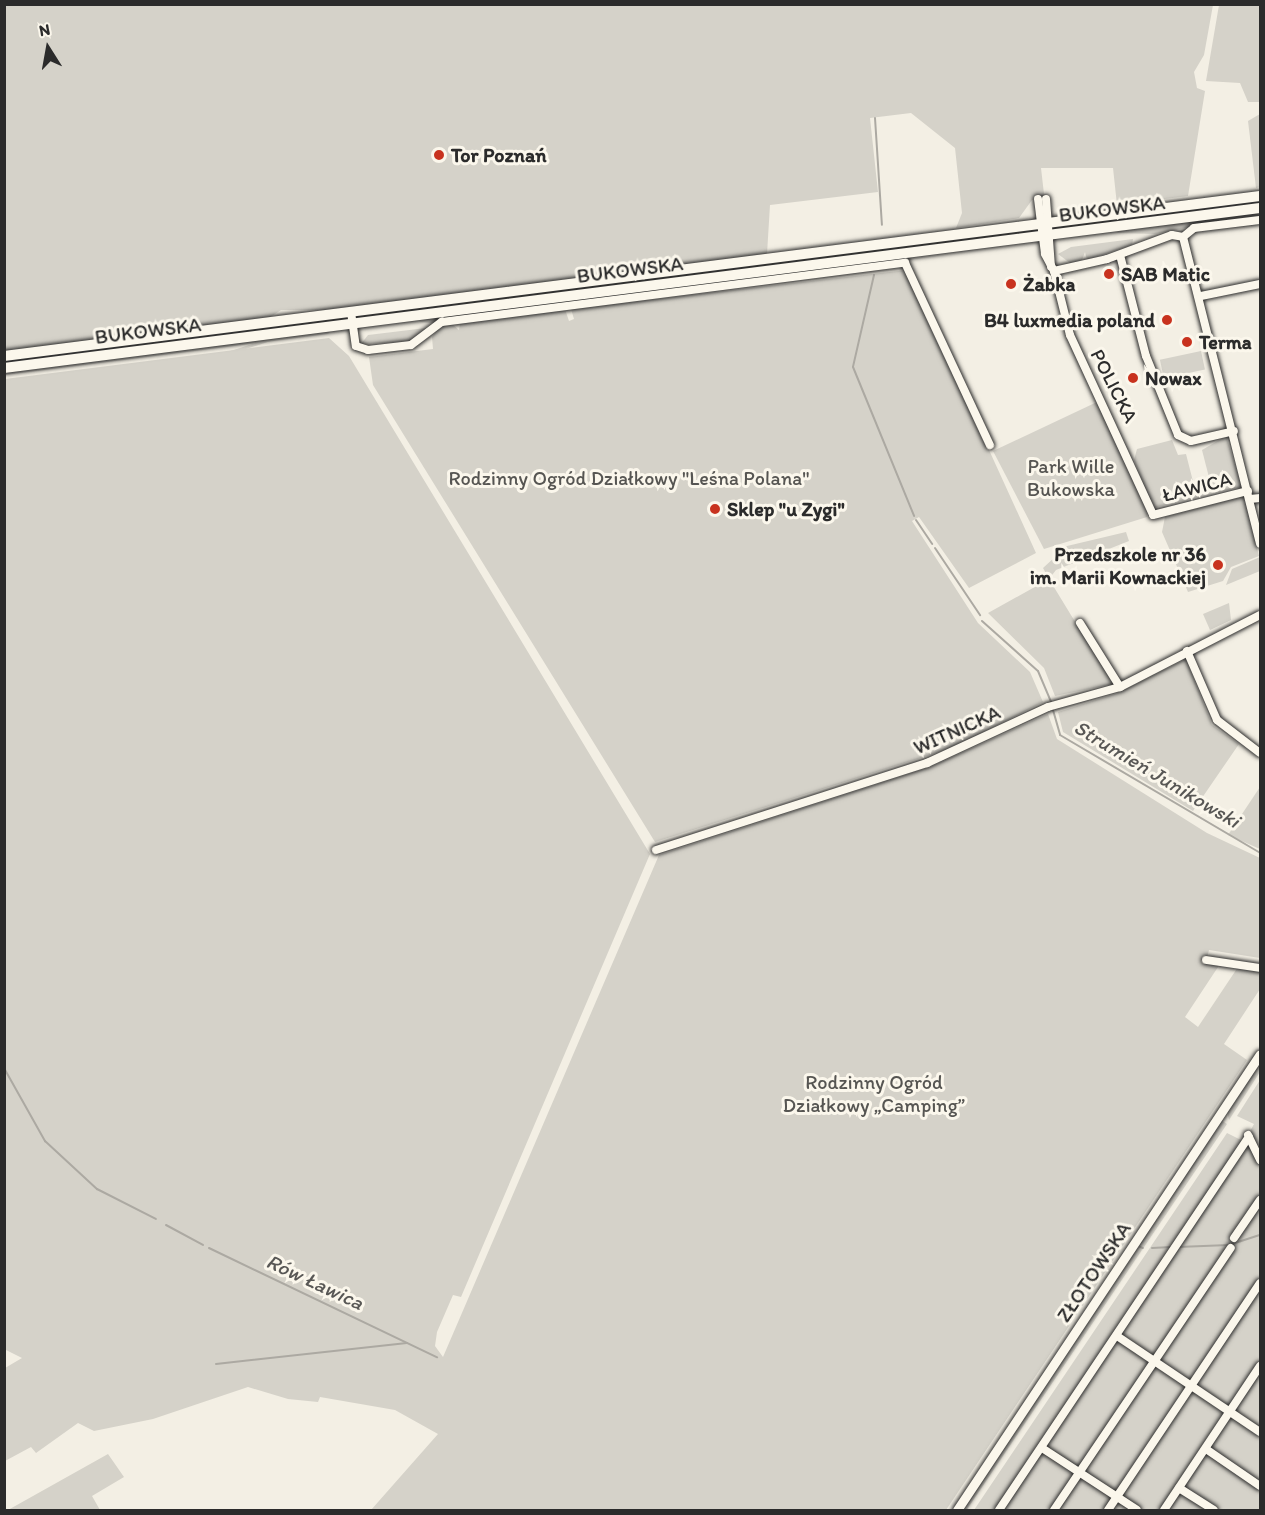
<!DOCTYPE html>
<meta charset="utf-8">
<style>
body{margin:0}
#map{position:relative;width:1265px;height:1515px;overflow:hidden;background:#f3efe4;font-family:Itim,sans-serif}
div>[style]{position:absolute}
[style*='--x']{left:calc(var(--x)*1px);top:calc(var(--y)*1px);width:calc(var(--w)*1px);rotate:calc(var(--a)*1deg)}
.green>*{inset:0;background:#d5d2c9;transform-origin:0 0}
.stream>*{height:2px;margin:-1px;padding:0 1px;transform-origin:1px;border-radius:1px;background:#aca9a2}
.roads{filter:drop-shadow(0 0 2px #2b2b2b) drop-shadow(0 0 2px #2b2b2b)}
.minor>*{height:8px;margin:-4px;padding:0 4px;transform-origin:4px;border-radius:4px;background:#fbf7ec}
.tertiary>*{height:9px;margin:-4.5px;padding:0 4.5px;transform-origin:4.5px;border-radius:4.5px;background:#fbf7ec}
.secondary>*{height:10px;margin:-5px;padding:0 5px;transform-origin:5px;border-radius:5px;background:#fbf7ec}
.dots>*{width:16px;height:16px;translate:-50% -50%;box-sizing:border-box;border:3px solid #fbf7ec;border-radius:50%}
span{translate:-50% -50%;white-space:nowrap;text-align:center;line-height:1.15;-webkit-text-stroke:6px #fbf7ec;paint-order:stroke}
.poi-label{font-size:20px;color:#2b2b2b;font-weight:700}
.left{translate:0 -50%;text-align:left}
.right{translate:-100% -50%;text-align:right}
.street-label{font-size:20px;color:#2b2b2b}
.park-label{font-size:20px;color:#565552}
.water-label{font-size:21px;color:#585755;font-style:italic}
.frame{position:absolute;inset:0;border:6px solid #2b2b2b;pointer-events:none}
.north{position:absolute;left:18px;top:18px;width:60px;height:60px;-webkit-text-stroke:4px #fbf7ec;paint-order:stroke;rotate:349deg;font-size:16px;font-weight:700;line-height:24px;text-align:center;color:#2b2b2b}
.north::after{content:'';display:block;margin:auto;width:21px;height:27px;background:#2b2b2b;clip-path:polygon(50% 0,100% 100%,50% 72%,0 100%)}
</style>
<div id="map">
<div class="green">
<div style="clip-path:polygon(4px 5px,1213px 5px,1204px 55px,1194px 72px,1197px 88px,1205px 91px,1188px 196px,1117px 205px,1113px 168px,1041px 168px,1044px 194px,1051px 198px,1032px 200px,1019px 218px,956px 228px,962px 213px,955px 148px,911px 113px,870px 118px,878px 192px,770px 205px,767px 254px,332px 310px,281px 310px,269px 318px,5px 351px)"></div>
<div style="clip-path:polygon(1219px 5px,1260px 5px,1260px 102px,1248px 102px,1240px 83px,1206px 81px)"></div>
<div style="clip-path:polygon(1260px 114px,1260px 187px,1256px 188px,1248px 121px)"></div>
<div style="clip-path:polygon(1260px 213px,1155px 234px,1115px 233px,1120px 231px)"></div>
<div style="clip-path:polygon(1133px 239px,1132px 245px,1087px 260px,1085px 252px,1082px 260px,1070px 263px,1058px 254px,1071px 247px)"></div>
<div style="clip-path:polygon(952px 254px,432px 323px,419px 322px,429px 318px)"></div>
<div style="clip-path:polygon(762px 265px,761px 267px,444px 305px,461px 302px)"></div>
<div style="clip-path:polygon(907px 270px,1036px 553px,969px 588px,919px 517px,912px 521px,978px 623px,1030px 672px,1043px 702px,952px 748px,655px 842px,373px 385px,369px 357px,433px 349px,432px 337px,441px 325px,452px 324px,459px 330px,460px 323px,565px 309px,569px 321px,574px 319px,571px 309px)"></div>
<div style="left:329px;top:319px;width:3px;height:328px;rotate:72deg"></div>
<div style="clip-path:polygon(426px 328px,412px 342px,361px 344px,368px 335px)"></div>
<div style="clip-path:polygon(331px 331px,328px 334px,5px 375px,4px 372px)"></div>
<div style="clip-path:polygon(329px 338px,349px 356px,650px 854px,461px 1297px,453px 1295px,437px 1332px,435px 1346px,443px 1357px,659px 855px,930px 767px,1048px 714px,1057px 739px,1207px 833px,1260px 858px,1260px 958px,1209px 950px,1206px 962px,1220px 964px,1185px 1017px,1198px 1027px,1238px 967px,1260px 971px,1260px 989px,1224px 1044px,1247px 1060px,946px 1510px,371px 1510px,438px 1434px,395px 1410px,320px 1397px,318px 1402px,288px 1399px,248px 1387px,153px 1419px,94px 1431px,78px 1423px,36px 1453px,31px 1447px,5px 1461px,5px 1368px,22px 1358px,4px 1349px,5px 379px)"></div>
<div style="left:1201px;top:351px;width:19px;height:42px;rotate:78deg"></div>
<div style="clip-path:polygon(1097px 402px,1148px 507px,1147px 517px,1044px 549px,993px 451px)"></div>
<div style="clip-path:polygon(1226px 436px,1242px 487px,1213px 493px,1202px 450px)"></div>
<div style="clip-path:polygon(1172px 440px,1178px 455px,1186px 454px,1197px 497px,1153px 508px,1134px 460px,1137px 449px)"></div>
<div style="clip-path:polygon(1244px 496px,1259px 556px,1231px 567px,1223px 581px,1188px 592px,1162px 532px,1165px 517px)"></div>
<div style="clip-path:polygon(1126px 532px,1129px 541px,1056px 570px,1049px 579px,1113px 684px,1055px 696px,1044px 668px,988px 613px,1049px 579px,1043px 568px,1067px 546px)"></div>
<div style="clip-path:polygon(1260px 557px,1260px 571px,1226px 585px,1232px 569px)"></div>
<div style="clip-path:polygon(1229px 603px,1231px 620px,1210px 630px,1203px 614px)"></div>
<div style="clip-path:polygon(1186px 659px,1212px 725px,1239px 744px,1193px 811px,1063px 732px,1058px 712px,1118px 693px)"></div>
<div style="clip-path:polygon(1260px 787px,1260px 849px,1228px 835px)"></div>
<div style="clip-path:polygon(1260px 1060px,1260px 1072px,1229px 1120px,1227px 1111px)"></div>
<div style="clip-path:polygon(1260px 1080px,1260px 1510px,974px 1510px,1227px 1133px,1243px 1141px,1248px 1135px,1254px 1124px,1237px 1116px)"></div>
<div style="left:1227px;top:1124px;width:465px;height:10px;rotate:124deg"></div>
<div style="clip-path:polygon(108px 1454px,124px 1477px,92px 1496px,100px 1510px,8px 1510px)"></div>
</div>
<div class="stream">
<div style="--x:875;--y:118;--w:107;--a:86.3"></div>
<div style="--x:874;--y:275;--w:94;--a:102.9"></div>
<div style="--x:853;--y:367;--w:161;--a:67.7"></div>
<div style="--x:916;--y:520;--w:29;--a:56"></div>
<div style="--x:935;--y:548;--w:81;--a:56.1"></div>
<div style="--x:982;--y:621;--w:75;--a:41.8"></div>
<div style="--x:1038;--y:671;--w:34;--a:67"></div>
<div style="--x:1053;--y:710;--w:26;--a:74"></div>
<div style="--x:1060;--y:735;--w:232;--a:30.5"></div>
<div style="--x:4;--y:1068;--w:84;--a:60.7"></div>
<div style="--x:45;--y:1141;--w:71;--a:42.7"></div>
<div style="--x:97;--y:1189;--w:66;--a:27"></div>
<div style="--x:166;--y:1225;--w:42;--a:28.4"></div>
<div style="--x:1232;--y:1244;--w:29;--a:-18"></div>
<div style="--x:1140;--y:1247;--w:3;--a:18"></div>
<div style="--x:1178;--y:1247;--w:51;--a:-2.2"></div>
<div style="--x:209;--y:1248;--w:253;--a:25.6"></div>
<div style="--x:1152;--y:1248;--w:19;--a:-3"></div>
<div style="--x:216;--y:1364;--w:192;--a:-6.3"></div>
</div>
<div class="roads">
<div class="minor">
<div style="--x:1038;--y:199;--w:55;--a:82.7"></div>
<div style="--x:1045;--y:254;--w:19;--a:62"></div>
<div style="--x:1054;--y:271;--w:54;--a:-12.8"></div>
<div style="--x:1107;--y:259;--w:69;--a:-20.3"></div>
<div style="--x:1172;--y:235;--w:11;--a:10"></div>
<div style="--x:1046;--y:199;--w:68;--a:85.8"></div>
<div style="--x:1183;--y:237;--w:316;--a:75.9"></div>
<div style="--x:1183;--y:237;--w:14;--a:-39"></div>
<div style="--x:1194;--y:228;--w:66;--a:-6.9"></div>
<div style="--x:1120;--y:255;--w:104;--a:75.6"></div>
<div style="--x:1146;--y:356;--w:85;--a:67.9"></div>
<div style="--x:1178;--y:435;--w:14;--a:25"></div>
<div style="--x:1191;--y:441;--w:44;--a:-13.1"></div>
<div style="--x:1054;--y:271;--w:66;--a:76"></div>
<div style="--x:1070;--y:335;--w:198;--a:65.2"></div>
<div style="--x:1153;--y:515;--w:98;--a:-14.2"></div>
<div style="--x:1201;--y:296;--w:60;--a:-11.5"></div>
<div style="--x:351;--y:312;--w:34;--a:82"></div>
<div style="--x:356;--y:346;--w:13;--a:18"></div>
<div style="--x:368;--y:350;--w:43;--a:-6.6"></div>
<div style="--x:411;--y:345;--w:39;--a:-37"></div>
<div style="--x:442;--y:322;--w:467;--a:-7.3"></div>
<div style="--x:905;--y:263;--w:201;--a:65"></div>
<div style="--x:1250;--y:499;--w:10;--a:-6"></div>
<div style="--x:1080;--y:623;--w:75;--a:58"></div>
<div style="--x:1187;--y:651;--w:75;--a:66.5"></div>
<div style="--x:1217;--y:720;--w:54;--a:37.5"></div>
<div style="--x:656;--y:850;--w:285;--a:-17.8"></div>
<div style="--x:927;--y:763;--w:133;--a:-24.8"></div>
<div style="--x:1048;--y:707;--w:75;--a:-15.5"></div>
<div style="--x:1120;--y:687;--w:157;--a:-27.2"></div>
<div style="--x:1206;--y:960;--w:55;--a:8.4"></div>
<div style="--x:1248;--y:1135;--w:28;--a:64"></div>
<div style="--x:1234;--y:1238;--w:46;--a:-55.6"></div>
<div style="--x:1117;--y:1336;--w:172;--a:33.9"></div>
<div style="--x:1042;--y:1448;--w:113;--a:33.1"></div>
<div style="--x:1206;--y:1449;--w:65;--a:34.4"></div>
<div style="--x:1179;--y:1488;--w:41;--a:32.2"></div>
<div style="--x:999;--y:1510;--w:449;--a:-56.2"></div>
<div style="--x:1054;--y:1510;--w:316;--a:-56"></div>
<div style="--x:1108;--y:1510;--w:273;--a:-56.2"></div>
<div style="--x:1164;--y:1510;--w:173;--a:-56.3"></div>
</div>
<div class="tertiary">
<div style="--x:957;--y:1510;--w:547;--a:-56.4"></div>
</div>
<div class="secondary">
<div style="--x:4;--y:356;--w:1266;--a:-7.26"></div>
<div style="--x:4;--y:368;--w:1266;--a:-7.26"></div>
</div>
</div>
<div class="dots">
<div style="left:439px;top:155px;background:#c8321e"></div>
<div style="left:1109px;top:274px;background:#c8321e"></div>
<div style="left:1011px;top:284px;background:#c8321e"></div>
<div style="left:1167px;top:320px;background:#c8321e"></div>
<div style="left:1187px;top:342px;background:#c8321e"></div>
<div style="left:1133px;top:378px;background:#c8321e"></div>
<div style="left:715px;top:509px;background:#c8321e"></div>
<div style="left:1218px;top:565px;background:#c8321e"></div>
</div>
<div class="poi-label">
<span class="left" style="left:451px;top:155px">Tor Poznań</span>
<span class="left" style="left:1121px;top:274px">SAB Matic</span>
<span class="left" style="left:1023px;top:284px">Żabka</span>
<span class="right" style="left:1155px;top:320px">B4 luxmedia poland</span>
<span class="left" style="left:1199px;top:342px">Terma</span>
<span class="left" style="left:1145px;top:378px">Nowax</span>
<span class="left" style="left:727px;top:509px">Sklep "u Zygi"</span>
<span class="right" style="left:1206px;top:566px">Przedszkole nr 36<br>im. Marii Kownackiej</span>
</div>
<div class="street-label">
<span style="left:1112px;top:209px;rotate:-7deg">BUKOWSKA</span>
<span style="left:630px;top:270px;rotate:-7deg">BUKOWSKA</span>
<span style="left:148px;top:331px;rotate:-7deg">BUKOWSKA</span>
<span style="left:1114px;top:386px;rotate:63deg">POLICKA</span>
<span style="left:1197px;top:487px;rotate:-14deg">ŁAWICA</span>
<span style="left:957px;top:730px;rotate:-24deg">WITNICKA</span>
<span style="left:1094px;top:1272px;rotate:-56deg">ZŁOTOWSKA</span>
</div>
<div class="park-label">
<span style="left:1071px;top:478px">Park Wille<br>Bukowska</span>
<span style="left:629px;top:478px">Rodzinny Ogród Działkowy "Leśna Polana"</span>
<span style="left:874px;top:1094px">Rodzinny Ogród<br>Działkowy „Camping”</span>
</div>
<div class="water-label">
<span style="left:1157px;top:774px;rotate:31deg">Strumień Junikowski</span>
<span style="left:315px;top:1282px;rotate:25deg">Rów Ławica</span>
</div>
<div class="frame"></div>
<div class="north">N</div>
</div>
